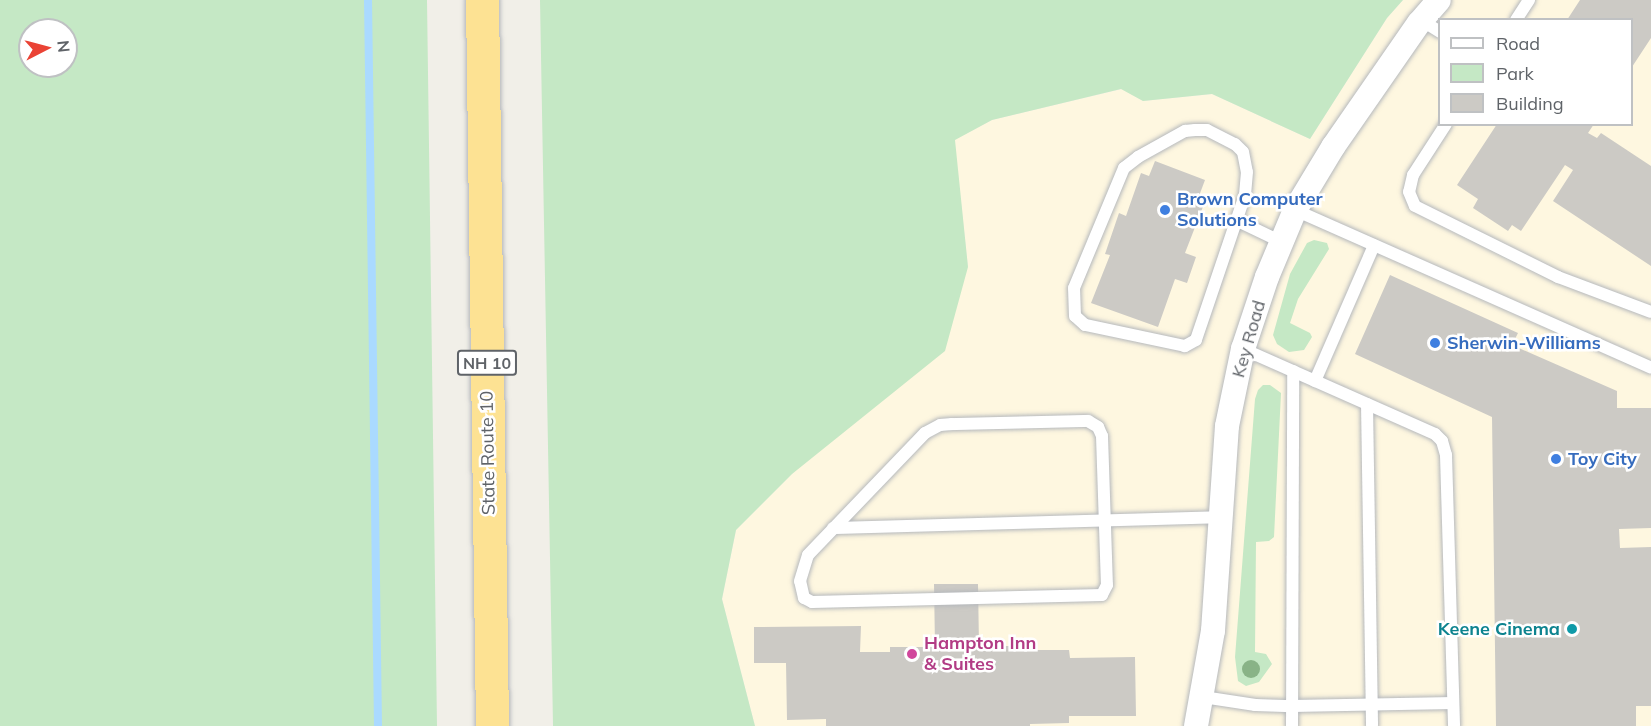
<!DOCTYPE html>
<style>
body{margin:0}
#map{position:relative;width:1651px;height:726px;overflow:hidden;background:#f1efe8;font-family:Mulish,sans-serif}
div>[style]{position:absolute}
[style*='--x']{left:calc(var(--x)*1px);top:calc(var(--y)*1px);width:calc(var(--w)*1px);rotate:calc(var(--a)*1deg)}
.commercial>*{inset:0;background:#fef7e0}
.green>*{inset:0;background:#c5e8c5}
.stream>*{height:8px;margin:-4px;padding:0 4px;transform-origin:4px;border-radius:4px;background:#aadaff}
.building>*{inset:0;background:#cccac5}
.roads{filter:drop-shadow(0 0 2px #b5b8bc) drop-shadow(0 0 2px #b5b8bc)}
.lane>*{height:12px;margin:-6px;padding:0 6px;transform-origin:6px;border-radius:6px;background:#fff}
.street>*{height:24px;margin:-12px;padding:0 12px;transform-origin:12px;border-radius:12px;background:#fff}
.highway>*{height:33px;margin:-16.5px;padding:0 16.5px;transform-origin:16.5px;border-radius:16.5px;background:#fde293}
.trees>*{width:18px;height:18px;margin:-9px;border-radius:50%;background:#89b387}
.dots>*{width:16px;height:16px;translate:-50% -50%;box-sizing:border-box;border:3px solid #fff;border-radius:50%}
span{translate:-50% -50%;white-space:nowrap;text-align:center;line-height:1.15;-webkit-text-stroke:5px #fff;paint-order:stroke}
.shield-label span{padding:2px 4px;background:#fff;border:2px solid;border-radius:4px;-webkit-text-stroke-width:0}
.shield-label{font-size:16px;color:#5f6368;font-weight:700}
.shop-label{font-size:18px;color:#366cbe;font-weight:700}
.left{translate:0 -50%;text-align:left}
.street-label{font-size:18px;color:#5f6368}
.culture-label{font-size:18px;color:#0d838f;font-weight:700}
.right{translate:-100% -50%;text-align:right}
.hotel-label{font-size:18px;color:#b23c85;font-weight:700}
.legend{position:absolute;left:1438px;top:18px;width:195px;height:108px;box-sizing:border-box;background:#fff;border:2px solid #bfc1c3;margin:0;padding:8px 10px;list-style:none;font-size:18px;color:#5f6368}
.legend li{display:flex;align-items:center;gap:12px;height:30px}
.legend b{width:30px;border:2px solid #bfc1c3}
.north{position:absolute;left:18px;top:18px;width:60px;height:60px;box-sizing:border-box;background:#fff;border:2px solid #bfc1c3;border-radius:50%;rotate:84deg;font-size:16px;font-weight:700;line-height:24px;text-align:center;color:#5f6368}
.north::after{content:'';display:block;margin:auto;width:21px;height:27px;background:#ea4335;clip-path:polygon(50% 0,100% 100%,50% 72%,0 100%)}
</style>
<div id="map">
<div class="commercial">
<div style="clip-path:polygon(evenodd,1403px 0,1651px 0,1651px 726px,755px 726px,722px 599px,736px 530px,792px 474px,968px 267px,954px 140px,992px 120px,1122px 89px,1143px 101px,1212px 94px,1310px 139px,1387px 18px,1403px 0,1440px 20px,1632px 20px,1632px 124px,1440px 124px,1440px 20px)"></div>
</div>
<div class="green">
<div style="clip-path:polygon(evenodd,0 0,427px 0,437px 726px,0 726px,0 0,30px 30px,66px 30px,66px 66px,30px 66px,30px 30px)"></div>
<div style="clip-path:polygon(540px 0,1403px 0,1387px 18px,1310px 139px,1212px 94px,1143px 101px,1121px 89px,992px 120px,955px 140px,968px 267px,945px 351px,792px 474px,736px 530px,722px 599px,755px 726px,553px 726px)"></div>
<div style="clip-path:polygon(1314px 240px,1327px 243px,1329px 249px,1298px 299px,1290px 323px,1310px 333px,1312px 337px,1304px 350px,1289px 352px,1277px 344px,1273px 335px,1290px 274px,1307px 243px)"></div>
<div style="clip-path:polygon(1263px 385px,1270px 385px,1281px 393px,1274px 537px,1269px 541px,1256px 542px,1255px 652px,1266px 654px,1272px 664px,1259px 682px,1246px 686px,1238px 681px,1235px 657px,1255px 399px,1258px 390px)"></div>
</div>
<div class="stream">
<div style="--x:368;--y:0;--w:726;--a:89.21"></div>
</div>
<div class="building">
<div style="clip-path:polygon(1580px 0,1651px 0,1651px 38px,1632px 67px,1632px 20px,1567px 20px)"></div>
<div style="clip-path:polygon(1497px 124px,1594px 124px,1588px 133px,1597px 138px,1601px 133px,1651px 166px,1651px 266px,1553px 201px,1573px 170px,1565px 165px,1521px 231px,1512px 225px,1508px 231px,1473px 208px,1478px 199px,1457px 185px)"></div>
<div style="clip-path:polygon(1155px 161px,1205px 180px,1199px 196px,1206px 199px,1185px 253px,1196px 257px,1187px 283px,1175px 279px,1158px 327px,1091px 303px,1110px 255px,1105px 254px,1119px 213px,1126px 216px,1141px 173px,1149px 176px)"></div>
<div style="clip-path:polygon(1390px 275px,1518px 333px,1512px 345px,1617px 391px,1617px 408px,1651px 408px,1651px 528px,1619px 529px,1620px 548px,1651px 547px,1651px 706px,1636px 706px,1636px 726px,1496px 726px,1492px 417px,1355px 354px)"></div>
<div style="clip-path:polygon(934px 584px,978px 584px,979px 646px,1030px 646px,1030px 650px,1069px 650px,1070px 658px,1135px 657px,1136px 716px,1069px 716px,1069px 723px,1030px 724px,1030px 726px,826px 726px,826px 719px,787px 720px,786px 663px,754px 663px,754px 627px,861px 626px,860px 652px,890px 652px,890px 647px,935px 647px)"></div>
</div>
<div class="roads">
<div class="lane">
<div style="--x:1421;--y:20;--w:22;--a:32"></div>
<div style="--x:1516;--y:20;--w:24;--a:-57"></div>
<div style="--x:1446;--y:124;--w:61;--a:122.9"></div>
<div style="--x:1413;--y:175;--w:17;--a:103"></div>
<div style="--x:1409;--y:192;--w:15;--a:67"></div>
<div style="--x:1415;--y:206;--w:160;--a:26.4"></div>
<div style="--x:1558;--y:277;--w:99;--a:20.6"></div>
<div style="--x:1195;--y:130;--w:12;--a:0"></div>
<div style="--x:1207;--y:130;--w:31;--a:27"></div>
<div style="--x:1235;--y:144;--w:11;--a:45"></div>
<div style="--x:1243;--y:152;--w:20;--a:79"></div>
<div style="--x:1247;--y:172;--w:23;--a:95"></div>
<div style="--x:1245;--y:195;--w:153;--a:108.7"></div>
<div style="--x:1196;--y:340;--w:13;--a:151"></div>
<div style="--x:1185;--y:346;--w:102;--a:-168.1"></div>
<div style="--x:1085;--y:325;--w:13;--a:-138"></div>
<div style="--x:1075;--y:316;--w:28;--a:-92"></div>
<div style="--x:1074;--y:288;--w:130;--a:-67.4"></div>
<div style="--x:1124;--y:168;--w:18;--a:-38"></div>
<div style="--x:1138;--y:157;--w:54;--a:-29"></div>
<div style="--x:1185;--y:131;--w:10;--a:-6"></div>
<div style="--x:1295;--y:210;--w:389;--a:23.9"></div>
<div style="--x:1236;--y:220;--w:51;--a:25.6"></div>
<div style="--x:1243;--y:349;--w:210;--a:23.9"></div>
<div style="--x:1435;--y:434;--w:10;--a:45"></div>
<div style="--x:1442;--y:441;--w:15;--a:74"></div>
<div style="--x:1446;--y:455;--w:271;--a:88.3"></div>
<div style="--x:1315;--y:381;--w:148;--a:-66.5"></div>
<div style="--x:1367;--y:404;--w:322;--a:89.1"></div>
<div style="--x:1088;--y:421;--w:12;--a:31"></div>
<div style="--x:1098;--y:427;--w:10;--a:66"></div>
<div style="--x:1102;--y:436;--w:149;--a:88.1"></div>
<div style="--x:1107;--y:585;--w:11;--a:117"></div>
<div style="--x:1102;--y:595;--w:290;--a:178.6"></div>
<div style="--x:812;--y:602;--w:9;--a:-153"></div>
<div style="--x:804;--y:598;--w:17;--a:-103"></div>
<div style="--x:800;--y:581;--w:27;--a:-73"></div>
<div style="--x:808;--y:555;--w:169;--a:-46.2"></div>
<div style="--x:925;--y:433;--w:17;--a:-28"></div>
<div style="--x:940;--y:425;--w:12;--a:-5"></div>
<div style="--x:952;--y:424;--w:136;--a:-1.3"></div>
<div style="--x:833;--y:528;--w:388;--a:-1.6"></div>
<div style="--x:1203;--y:697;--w:53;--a:8.7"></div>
<div style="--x:1255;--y:705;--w:37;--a:2"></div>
<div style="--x:1292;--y:706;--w:161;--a:-1.1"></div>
<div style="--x:1292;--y:726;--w:355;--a:-89.8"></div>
</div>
<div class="street">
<div style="--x:1196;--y:726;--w:97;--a:-79.9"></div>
<div style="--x:1213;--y:631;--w:205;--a:-86.1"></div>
<div style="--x:1227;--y:426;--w:79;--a:-78.3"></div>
<div style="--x:1243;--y:349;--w:76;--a:-71.6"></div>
<div style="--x:1267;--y:277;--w:73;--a:-67.3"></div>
<div style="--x:1295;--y:210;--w:74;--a:-58.9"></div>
<div style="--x:1333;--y:147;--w:151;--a:-55.3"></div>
<div style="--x:1419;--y:23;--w:30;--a:-49"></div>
</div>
<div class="highway">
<div style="--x:482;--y:0;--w:726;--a:89.21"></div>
</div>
</div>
<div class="trees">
<div style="left:1251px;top:669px"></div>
</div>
<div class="dots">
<div style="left:1165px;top:210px;background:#3f7fe0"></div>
<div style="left:1435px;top:343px;background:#3f7fe0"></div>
<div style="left:1556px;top:459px;background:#3f7fe0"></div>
<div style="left:1572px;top:629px;background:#0f9aa8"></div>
<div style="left:912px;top:654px;background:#d1479c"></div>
</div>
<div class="shield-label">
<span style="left:487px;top:363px">NH 10</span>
</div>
<div class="shop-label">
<span class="left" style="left:1177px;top:210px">Brown Computer<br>Solutions</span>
<span class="left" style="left:1447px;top:343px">Sherwin-Williams</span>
<span class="left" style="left:1568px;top:459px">Toy City</span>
</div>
<div class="street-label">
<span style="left:1249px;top:339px;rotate:-74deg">Key Road</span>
<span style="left:488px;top:453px;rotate:-91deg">State Route 10</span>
</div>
<div class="culture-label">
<span class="right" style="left:1560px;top:629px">Keene Cinema</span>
</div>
<div class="hotel-label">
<span class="left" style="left:924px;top:654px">Hampton Inn<br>&amp; Suites</span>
</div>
<ul class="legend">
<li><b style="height:8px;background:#fff"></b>Road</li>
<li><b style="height:16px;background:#c5e8c5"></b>Park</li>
<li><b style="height:16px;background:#cccac5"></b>Building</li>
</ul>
<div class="north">N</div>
</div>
